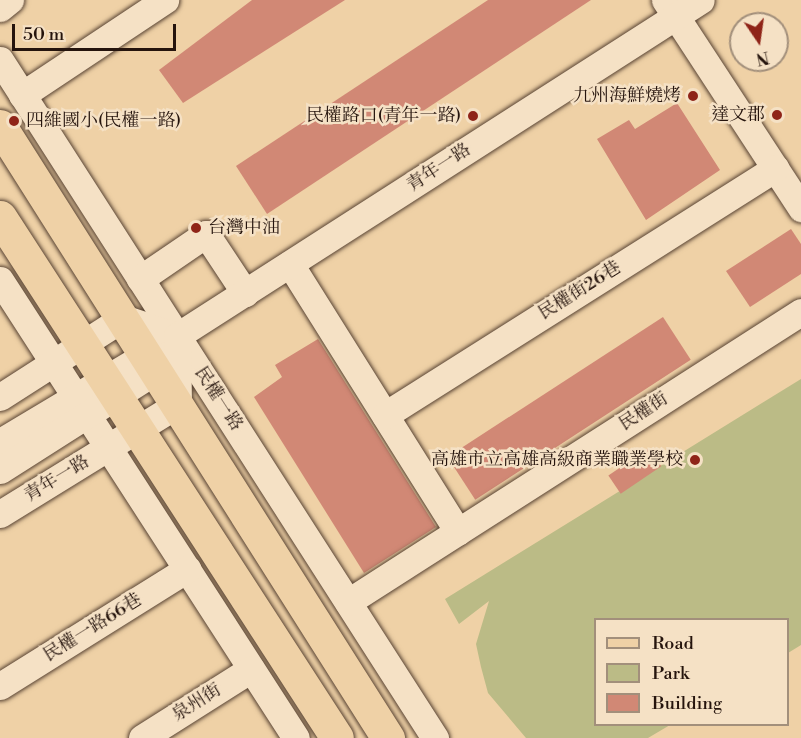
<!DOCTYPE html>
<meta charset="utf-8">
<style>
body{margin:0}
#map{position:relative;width:801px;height:738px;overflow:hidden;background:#efd1a6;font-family:"Libre Bodoni","Noto Serif TC",serif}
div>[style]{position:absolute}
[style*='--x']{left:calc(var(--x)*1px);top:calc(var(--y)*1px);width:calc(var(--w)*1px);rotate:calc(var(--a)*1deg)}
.green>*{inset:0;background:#bbbb86}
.building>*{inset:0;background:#d18875;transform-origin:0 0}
.roads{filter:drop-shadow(0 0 2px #584333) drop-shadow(0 0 2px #584333)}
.minor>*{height:27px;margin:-13.5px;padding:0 13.5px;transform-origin:13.5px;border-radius:13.5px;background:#f5e1c5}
.major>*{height:33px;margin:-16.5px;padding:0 16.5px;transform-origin:16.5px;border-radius:16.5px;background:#efd1a6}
.dots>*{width:16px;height:16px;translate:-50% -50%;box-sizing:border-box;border:3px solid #f5e1c5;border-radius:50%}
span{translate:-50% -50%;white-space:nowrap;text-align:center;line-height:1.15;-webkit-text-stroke:5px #f5e1c5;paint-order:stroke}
.poi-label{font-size:18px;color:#25140d}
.right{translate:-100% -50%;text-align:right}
.left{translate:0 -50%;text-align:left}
.street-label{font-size:18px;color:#25140d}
.legend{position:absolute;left:594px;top:618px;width:195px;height:108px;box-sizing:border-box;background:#f5e1c5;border:2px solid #a28f7b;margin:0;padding:8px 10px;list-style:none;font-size:18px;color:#25140d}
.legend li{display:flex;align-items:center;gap:12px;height:30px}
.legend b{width:30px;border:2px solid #a28f7b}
.north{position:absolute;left:729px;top:12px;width:60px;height:60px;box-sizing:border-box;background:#f5e1c5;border:2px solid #a28f7b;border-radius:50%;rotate:167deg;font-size:16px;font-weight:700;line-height:24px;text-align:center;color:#25140d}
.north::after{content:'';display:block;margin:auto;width:21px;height:27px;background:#8f2418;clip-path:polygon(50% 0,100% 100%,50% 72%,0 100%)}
.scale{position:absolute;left:12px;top:24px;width:164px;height:27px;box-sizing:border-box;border:3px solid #25140d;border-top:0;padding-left:8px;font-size:18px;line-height:21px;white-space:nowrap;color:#25140d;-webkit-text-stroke:4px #f5e1c5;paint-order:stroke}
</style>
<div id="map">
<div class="green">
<div style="clip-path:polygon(801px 379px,801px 645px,788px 653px,788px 620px,596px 620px,596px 724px,670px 725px,648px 738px,526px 738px,488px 693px,481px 667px,476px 644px,489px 601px,459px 624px,445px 599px)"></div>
</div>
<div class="building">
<div style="clip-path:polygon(252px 0,345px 0,183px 103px,159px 70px)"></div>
<div style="clip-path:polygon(488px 0,591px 0,267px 214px,236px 166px)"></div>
<div style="clip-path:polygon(677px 103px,720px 170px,646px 220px,597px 139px,629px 120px,635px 129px)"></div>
<div style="clip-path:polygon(791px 229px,801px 244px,801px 274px,750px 307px,726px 271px)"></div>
<div style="left:663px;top:317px;width:51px;height:257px;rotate:57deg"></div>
<div style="clip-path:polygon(318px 339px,436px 527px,364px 573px,254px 397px,282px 377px,275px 365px)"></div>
<div style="left:649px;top:448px;width:22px;height:49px;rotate:56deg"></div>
</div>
<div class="roads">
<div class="minor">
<div style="--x:665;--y:0;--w:249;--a:56.8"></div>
<div style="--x:0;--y:8;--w:13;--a:-39"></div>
<div style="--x:0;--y:60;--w:806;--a:57.32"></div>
<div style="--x:22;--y:95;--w:172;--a:-33.6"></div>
<div style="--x:290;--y:264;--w:316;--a:57.9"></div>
<div style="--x:140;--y:279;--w:80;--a:-34.3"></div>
<div style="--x:206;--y:234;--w:71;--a:56.5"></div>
<div style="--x:0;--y:280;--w:545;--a:57.13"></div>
<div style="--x:0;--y:397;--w:146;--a:-32.7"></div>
<div style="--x:123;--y:318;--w:57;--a:18.4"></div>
<div style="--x:385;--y:415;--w:462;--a:-32.3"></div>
<div style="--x:0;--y:442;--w:206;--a:-30.9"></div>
<div style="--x:177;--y:336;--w:622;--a:-32.67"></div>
<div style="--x:0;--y:470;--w:186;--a:-32.5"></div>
<div style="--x:157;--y:370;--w:17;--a:-59"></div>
<div style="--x:0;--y:514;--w:209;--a:-31.7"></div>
<div style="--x:178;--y:404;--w:68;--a:-90.8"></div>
<div style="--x:348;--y:602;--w:538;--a:-32.63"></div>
<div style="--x:0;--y:686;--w:221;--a:-32"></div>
<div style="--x:142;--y:738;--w:129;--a:-32.3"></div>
</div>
<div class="major">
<div style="--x:0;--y:126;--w:725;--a:57.63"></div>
<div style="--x:0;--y:217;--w:620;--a:57.1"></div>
</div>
</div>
<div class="dots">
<div style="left:693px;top:96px;background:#8f2418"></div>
<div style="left:777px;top:115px;background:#8f2418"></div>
<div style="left:473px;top:116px;background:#8f2418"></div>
<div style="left:14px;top:121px;background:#8f2418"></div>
<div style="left:196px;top:228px;background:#8f2418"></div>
<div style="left:695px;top:460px;background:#8f2418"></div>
</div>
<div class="poi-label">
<span class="right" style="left:681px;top:96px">九州海鮮燒烤</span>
<span class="right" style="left:765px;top:115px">達文郡</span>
<span class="right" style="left:461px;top:116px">民權路口(青年一路)</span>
<span class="left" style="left:26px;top:121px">四維國小(民權一路)</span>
<span class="left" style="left:208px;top:228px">台灣中油</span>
<span class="right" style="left:683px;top:460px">高雄市立高雄高級商業職業學校</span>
</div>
<div class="street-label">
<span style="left:439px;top:168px;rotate:-33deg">青年一路</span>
<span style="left:580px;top:291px;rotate:-32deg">民權街26巷</span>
<span style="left:218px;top:399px;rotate:57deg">民權一路</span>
<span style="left:644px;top:412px;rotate:-33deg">民權街</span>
<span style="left:57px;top:479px;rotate:-31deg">青年一路</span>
<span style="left:93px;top:628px;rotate:-32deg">民權一路66巷</span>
<span style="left:197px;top:703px;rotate:-32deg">泉州街</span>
</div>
<ul class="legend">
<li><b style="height:8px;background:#efd1a6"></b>Road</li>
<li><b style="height:16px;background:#bbbb86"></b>Park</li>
<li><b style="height:16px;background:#d18875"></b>Building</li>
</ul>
<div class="north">N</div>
<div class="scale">50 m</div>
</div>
